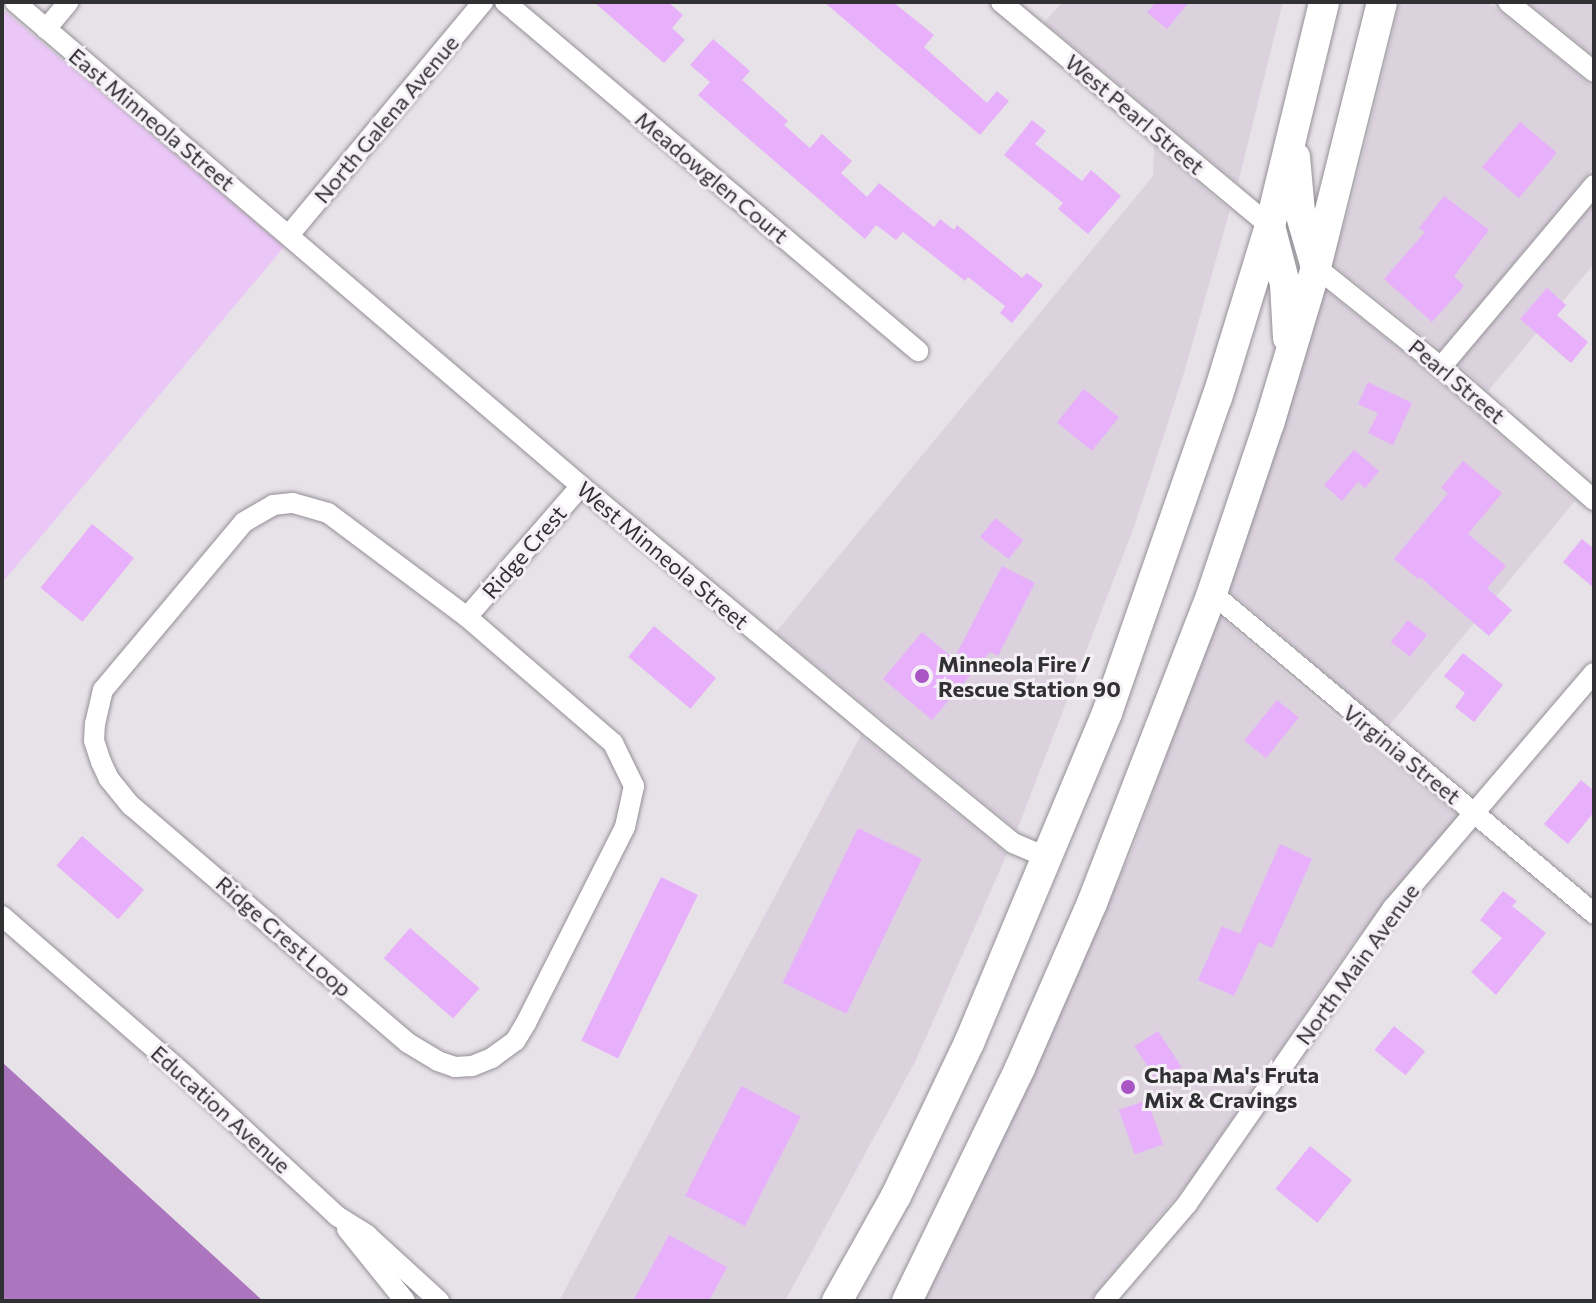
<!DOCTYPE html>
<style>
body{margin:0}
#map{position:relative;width:1596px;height:1303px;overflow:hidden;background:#e7e2e8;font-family:Commissioner,sans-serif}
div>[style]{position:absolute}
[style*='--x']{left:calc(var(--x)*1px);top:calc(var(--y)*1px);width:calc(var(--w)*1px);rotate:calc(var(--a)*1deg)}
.built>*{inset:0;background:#dbd2de}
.green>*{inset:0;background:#ebc7f7}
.water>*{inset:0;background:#ac76be}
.building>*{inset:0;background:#e8affb;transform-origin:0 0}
.roads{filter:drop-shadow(0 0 2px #949096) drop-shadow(0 0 2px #949096)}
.minor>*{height:20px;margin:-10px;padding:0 10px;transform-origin:10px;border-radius:10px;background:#fff}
.highway>*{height:30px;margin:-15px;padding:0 15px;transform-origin:15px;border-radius:15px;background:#fff}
.dots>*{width:22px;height:22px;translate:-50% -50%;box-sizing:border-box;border:4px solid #f4f0f6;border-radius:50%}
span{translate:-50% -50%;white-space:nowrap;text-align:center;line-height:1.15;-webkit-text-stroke:6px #f4f0f6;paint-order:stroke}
.street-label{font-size:22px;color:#313032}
.poi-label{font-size:22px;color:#313032;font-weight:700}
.left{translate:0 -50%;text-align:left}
.frame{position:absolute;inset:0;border:4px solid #313032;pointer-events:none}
</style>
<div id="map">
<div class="built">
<div style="clip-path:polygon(1063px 2px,1283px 2px,1238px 183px,1044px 22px)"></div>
<div style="clip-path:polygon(1400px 2px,1488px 2px,1594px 88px,1594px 167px,1441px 350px,1332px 264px,1352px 199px)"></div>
<div style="clip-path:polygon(1528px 2px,1594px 2px,1594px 56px)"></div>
<div style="clip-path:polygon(1154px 146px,1230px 210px,1184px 373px,1134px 527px,1017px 830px,776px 632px,1153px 176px)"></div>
<div style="clip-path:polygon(1594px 202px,1594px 264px,1488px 391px,1458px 364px)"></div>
<div style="clip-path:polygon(1324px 289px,1433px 376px,1575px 501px,1388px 727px,1226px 588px,1301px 369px)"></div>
<div style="clip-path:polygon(1217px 614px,1333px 714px,1458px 816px,1353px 943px,1192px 1178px,1089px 1301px,922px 1301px,1132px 851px)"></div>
<div style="clip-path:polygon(861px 735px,1007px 854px,915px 1062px,785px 1301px,559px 1301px)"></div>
</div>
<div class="green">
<div style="clip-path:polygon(2px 9px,284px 247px,2px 583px)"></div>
</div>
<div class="water">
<div style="clip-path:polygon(2px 1062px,263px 1301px,2px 1301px)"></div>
</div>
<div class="building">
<div style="clip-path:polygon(594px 2px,668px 2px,683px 15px,672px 28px,685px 40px,664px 63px)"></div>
<div style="clip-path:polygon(824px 2px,893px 2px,934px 35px,924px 47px,987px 103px,997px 91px,1009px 101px,980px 135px)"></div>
<div style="clip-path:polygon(1156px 2px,1189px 2px,1167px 29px,1147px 12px)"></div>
<div style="clip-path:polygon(713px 39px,750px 71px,742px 80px,788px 121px,784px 125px,810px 148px,822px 134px,852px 161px,841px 173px,867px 197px,879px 183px,934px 227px,940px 219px,954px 230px,957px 225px,1022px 278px,1027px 273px,1043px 285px,1012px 323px,1000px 313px,1005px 306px,968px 277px,965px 281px,903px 232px,896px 240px,876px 225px,865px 239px,698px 95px,710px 82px,690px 65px)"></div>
<div style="clip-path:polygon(1032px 120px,1046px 131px,1035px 144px,1082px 181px,1091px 170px,1121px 196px,1088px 234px,1058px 209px,1063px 203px,1004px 155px)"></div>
<div style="left:1520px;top:122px;width:48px;height:59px;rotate:40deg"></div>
<div style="clip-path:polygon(1444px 196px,1489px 230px,1454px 276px,1464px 286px,1432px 322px,1384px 279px,1425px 232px,1419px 228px)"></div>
<div style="clip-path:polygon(1547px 288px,1566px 305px,1557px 315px,1588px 342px,1571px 363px,1520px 319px)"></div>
<div style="clip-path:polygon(1368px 382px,1412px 403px,1393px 445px,1368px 433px,1378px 413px,1358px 404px)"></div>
<div style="left:1084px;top:389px;width:45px;height:43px;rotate:39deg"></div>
<div style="clip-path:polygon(1354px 450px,1379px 471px,1365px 488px,1358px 482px,1342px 501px,1324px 485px)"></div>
<div style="clip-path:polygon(1463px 461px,1502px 493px,1468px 534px,1506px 566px,1487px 588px,1512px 610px,1489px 636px,1420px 577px,1418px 579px,1394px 559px,1448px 493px,1441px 488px)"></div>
<div style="left:995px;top:518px;width:36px;height:24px;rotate:38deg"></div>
<div style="left:92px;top:524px;width:54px;height:82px;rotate:39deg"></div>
<div style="clip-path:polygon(1582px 539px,1594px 549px,1594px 588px,1563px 562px)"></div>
<div style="clip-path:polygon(1002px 566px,1035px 583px,998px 656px,990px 652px,932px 720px,883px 679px,922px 632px,954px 659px)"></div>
<div style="left:1408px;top:620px;width:24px;height:28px;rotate:38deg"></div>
<div style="left:654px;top:626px;width:81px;height:40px;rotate:40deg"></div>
<div style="clip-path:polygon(1463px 653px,1503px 685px,1474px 722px,1455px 707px,1465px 693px,1444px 676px)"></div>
<div style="left:1277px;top:700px;width:28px;height:52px;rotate:39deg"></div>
<div style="clip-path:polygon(1581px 780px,1594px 791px,1594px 812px,1568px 844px,1544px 824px)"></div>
<div style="left:858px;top:828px;width:71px;height:172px;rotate:26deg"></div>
<div style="left:82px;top:836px;width:82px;height:39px;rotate:41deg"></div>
<div style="clip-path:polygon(1280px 844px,1312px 859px,1272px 948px,1259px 942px,1234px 996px,1198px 980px,1222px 926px,1240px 934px)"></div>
<div style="left:661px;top:877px;width:41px;height:182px;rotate:26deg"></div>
<div style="clip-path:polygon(1503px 891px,1517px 901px,1512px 906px,1546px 933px,1496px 995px,1471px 972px,1502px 938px,1480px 920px)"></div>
<div style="left:410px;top:928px;width:92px;height:40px;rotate:41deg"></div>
<div style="left:1394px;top:1026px;width:40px;height:31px;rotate:39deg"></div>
<div style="left:1158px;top:1031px;width:43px;height:28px;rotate:57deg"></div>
<div style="left:741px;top:1086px;width:67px;height:123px;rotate:27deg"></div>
<div style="left:1147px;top:1100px;width:47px;height:30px;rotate:70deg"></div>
<div style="left:1310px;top:1146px;width:54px;height:55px;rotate:39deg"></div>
<div style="clip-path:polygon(669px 1235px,727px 1267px,709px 1301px,633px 1301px)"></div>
</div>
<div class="roads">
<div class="minor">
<div style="--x:15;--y:2;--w:745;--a:40.53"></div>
<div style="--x:581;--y:486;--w:377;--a:39.7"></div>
<div style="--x:871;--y:727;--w:183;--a:39.2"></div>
<div style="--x:1013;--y:843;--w:39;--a:23"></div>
<div style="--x:505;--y:2;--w:541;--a:40.2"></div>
<div style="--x:1001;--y:2;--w:350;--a:39.8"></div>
<div style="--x:1508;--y:2;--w:111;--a:39.1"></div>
<div style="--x:46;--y:29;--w:35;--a:-50"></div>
<div style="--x:289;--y:235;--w:303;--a:-50.2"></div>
<div style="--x:1316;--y:267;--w:160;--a:38.7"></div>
<div style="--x:1441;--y:367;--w:203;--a:41"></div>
<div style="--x:1441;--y:367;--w:238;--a:-49.9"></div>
<div style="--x:293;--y:503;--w:36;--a:16"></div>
<div style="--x:328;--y:513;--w:174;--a:36.8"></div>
<div style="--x:467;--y:617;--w:193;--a:40.8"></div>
<div style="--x:613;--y:743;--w:48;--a:64"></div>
<div style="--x:634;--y:786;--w:42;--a:102.4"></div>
<div style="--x:625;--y:827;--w:220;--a:116.8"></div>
<div style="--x:526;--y:1023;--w:21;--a:121"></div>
<div style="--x:515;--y:1041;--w:29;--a:144"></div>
<div style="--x:492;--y:1058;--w:22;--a:158"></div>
<div style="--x:472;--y:1066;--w:17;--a:177"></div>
<div style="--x:455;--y:1067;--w:18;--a:-161"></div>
<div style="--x:438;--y:1061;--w:35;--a:-149"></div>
<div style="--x:408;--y:1043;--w:365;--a:-139.4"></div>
<div style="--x:131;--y:806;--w:35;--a:-129"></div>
<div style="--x:109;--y:779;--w:19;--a:-115"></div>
<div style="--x:101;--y:762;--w:22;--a:-108"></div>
<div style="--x:94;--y:741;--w:17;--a:-87"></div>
<div style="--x:95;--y:724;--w:35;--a:-77"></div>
<div style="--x:103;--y:690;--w:219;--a:-50"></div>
<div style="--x:244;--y:522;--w:34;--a:-30"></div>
<div style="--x:273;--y:505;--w:20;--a:-6"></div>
<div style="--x:1212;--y:593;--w:499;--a:40"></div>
<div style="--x:467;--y:617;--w:174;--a:-49"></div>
<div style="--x:2;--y:916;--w:245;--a:41"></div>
<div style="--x:187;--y:1077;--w:205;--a:42.8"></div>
<div style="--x:337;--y:1216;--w:36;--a:32"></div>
<div style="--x:367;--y:1235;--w:98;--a:42.5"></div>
<div style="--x:347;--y:1229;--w:92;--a:51.1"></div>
<div style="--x:1104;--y:1301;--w:128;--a:-49.4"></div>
<div style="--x:1187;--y:1204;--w:361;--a:-55.2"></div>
<div style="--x:1393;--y:908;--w:309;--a:-49.5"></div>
</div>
<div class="highway">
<div style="--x:1295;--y:157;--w:55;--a:84.8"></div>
<div style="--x:1300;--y:212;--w:57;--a:73.8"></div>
<div style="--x:1270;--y:226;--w:60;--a:75.5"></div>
<div style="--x:1285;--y:284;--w:54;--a:86.8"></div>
<div style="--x:837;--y:1301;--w:120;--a:-60.7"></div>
<div style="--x:896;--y:1196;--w:170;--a:-64.5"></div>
<div style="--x:969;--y:1043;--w:358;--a:-67.3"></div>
<div style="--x:1107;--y:713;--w:334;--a:-70.8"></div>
<div style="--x:1217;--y:398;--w:180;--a:-72.9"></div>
<div style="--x:1270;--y:226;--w:230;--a:-76.4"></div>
<div style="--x:907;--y:1301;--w:259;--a:-64.1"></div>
<div style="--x:1020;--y:1068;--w:180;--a:-66.4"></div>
<div style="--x:1092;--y:903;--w:332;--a:-68.8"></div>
<div style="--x:1212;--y:593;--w:178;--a:-71.4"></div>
<div style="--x:1269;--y:424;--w:164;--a:-73.3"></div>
<div style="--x:1316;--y:267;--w:273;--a:-76"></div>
</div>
</div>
<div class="dots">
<div style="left:922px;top:676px;background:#a955c4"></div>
<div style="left:1128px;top:1087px;background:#a955c4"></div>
</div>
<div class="street-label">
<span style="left:1135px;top:114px;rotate:40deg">West Pearl Street</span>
<span style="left:152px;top:119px;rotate:40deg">East Minneola Street</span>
<span style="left:386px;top:119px;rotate:-50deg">North Galena Avenue</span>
<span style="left:712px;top:177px;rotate:40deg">Meadowglen Court</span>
<span style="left:1457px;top:381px;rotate:40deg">Pearl Street</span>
<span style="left:524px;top:552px;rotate:-49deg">Ridge Crest</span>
<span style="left:663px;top:555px;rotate:40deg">West Minneola Street</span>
<span style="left:1402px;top:754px;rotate:39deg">Virginia Street</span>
<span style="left:284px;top:936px;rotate:41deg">Ridge Crest Loop</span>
<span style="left:1357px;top:964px;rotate:-54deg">North Main Avenue</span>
<span style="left:221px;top:1109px;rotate:42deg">Education Avenue</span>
</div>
<div class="poi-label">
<span class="left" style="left:938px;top:676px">Minneola Fire /<br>Rescue Station 90</span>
<span class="left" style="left:1144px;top:1087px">Chapa Ma's Fruta<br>Mix &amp; Cravings</span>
</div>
<div class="frame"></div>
</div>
